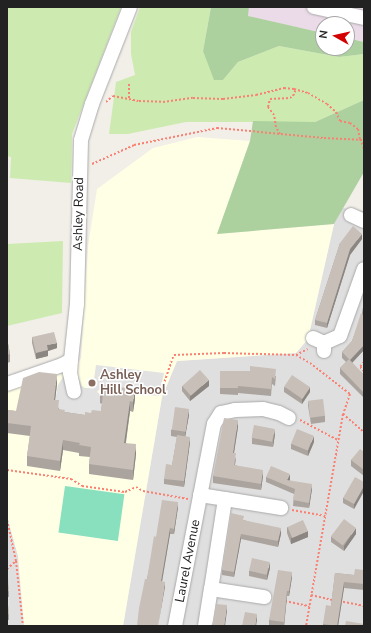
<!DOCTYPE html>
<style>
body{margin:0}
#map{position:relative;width:371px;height:633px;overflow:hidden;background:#f2efe9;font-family:"Nunito Sans",sans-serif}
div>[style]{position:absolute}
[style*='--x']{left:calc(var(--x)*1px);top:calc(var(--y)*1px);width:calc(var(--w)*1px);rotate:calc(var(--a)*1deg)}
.residential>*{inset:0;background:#e0dfdf}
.industrial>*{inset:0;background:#ebdbe8}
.education>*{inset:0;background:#ffffe5}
.grass>*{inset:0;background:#cdebb0}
.forest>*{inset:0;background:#add19e}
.pitch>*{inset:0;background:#88e0be;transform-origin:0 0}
.parking>*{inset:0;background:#e2e2e2}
.path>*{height:2px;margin-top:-1px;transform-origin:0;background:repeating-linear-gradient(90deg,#fa8072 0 2px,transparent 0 4px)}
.roads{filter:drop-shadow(0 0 1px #a9a9a9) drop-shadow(0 0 1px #a9a9a9)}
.minor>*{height:14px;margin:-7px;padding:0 7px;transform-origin:7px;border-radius:7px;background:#fff}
.wall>*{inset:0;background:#aba49e}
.shaded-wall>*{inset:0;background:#8b8681}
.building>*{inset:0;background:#c7bfb8;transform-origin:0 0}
.dots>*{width:11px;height:11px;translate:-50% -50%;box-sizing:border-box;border:2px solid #fff;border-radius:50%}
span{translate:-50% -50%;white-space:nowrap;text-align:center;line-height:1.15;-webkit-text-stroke:3px #fff;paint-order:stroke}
.street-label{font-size:13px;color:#222}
.education-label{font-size:13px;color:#785e54;font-weight:700}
.left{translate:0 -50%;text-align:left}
.frame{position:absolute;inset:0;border:8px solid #222;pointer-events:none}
.north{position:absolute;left:315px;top:16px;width:40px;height:40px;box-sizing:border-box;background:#fff;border:1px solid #a7a7a7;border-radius:50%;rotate:278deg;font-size:11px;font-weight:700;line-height:16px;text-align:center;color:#222}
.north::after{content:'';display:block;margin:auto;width:14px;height:18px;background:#d40000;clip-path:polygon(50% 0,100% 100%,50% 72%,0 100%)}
</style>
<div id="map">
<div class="residential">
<div style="clip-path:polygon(343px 208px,364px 211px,364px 626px,123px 626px,162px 397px,177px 361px,296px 353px,308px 339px,334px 224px)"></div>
<div style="clip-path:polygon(7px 516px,18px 556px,24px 626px,7px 626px)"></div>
</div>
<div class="industrial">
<div style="clip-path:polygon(249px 7px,364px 7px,364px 42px,347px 38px,347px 24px,323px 24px,323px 33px,247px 16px)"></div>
</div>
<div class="education">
<div style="clip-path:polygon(197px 137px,250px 141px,217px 234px,334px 224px,308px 339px,296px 353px,177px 361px,162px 397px,123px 626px,24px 626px,18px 556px,7px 516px,7px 387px,75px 369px,81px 358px,88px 246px,97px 189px,153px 148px)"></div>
</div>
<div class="grass">
<div style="clip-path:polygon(7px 7px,121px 7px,72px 134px,71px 183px,10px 178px,11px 157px,7px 156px)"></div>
<div style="clip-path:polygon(140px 7px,211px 7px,203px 51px,223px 80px,238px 62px,279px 46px,339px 57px,364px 54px,364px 100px,315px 122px,186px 122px,128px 134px,109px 134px,116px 82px,135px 75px,131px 54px,131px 32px)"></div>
<div style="clip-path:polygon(63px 241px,62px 313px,7px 326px,7px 244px)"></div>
</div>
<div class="forest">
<div style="clip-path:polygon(211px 7px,249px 7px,248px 16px,323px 33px,323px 48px,347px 48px,347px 38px,364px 42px,364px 54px,339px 57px,279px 46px,238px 62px,223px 80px,214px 80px,203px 51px)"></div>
<div style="clip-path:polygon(364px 100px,364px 172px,334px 224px,217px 234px,250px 141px,253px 121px,315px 122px)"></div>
</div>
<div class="pitch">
<div style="left:65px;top:486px;width:60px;height:47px;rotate:8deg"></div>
</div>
<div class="parking">
<div style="clip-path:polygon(96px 365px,164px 373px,159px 396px,99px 390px,97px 392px,102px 395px,103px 405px,101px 421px,58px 419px,55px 401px,58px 385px,67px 371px,75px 369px,82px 386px,85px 388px,90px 388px,93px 386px)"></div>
</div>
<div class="path">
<div style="--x:129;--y:98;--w:15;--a:-90"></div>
<div style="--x:106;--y:102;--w:9;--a:-41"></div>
<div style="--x:113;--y:96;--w:26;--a:11"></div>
<div style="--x:139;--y:101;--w:24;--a:2"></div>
<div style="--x:163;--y:102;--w:30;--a:-8"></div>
<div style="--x:193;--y:98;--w:30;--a:2"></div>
<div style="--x:223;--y:99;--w:33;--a:-7"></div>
<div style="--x:256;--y:95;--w:29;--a:-14"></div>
<div style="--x:284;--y:88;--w:10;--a:6"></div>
<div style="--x:294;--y:89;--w:15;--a:16"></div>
<div style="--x:308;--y:93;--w:22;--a:30"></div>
<div style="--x:327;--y:104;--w:12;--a:42"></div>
<div style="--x:336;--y:112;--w:10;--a:66"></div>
<div style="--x:340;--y:121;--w:10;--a:11"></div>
<div style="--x:350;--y:123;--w:10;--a:37"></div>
<div style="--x:358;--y:129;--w:10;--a:79"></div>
<div style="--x:360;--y:139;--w:11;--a:68"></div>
<div style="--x:280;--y:134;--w:8;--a:-120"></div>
<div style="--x:276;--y:127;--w:12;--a:-99"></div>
<div style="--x:274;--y:115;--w:10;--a:-127"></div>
<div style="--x:268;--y:107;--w:8;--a:-76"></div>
<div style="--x:270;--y:99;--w:20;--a:-3"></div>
<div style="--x:290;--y:98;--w:4;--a:-34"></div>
<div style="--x:293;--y:96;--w:8;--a:-67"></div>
<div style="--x:92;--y:164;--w:46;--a:-24.3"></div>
<div style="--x:134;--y:145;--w:85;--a:-11.6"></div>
<div style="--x:217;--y:128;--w:107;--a:5.3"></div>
<div style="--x:324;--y:138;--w:40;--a:2.9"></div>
<div style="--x:296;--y:355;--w:16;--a:30"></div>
<div style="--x:310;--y:363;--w:51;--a:37.8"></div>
<div style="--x:350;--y:394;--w:21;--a:109"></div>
<div style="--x:343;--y:414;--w:215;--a:99.9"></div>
<div style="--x:364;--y:362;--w:6;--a:129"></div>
<div style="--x:360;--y:367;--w:6;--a:45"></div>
<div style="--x:162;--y:389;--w:36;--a:-71"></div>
<div style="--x:174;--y:355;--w:50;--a:-2.3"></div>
<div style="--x:224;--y:353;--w:72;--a:1.6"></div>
<div style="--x:296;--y:355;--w:13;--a:-27"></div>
<div style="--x:343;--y:414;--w:28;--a:41"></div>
<div style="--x:300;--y:420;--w:43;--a:27.8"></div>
<div style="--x:7;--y:470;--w:65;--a:8"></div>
<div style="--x:71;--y:479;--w:13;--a:32"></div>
<div style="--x:82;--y:486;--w:43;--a:7.9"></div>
<div style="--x:125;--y:492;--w:12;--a:-24"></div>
<div style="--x:136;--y:487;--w:8;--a:30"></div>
<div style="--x:143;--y:491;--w:46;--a:10.1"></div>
<div style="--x:292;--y:510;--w:34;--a:10"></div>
<div style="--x:7;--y:520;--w:42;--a:77.6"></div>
<div style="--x:16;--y:561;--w:65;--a:83.9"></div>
<div style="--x:7;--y:569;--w:12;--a:-42"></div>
<div style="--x:311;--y:595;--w:23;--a:13"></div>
<div style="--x:285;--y:601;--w:25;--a:12"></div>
<div style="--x:339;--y:601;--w:25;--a:11"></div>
</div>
<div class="roads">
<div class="minor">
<div style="--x:314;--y:7;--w:51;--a:12.4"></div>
<div style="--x:351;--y:215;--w:14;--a:25"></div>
<div style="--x:313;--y:338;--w:12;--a:24"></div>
<div style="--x:324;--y:351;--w:8;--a:-90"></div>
<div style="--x:324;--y:343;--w:17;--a:-24"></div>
<div style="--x:340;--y:336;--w:71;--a:-70.3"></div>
<div style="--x:71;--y:360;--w:13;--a:94"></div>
<div style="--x:70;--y:373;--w:19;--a:78"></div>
<div style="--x:7;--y:384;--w:58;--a:-19.1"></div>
<div style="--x:62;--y:365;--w:10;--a:-29"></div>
<div style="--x:71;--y:360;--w:56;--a:-83.9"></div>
<div style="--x:77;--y:304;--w:164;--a:-88.6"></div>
<div style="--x:81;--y:140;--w:38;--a:-73"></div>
<div style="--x:92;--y:104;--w:104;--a:-68.6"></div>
<div style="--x:200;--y:495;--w:25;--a:9"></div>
<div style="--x:225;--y:499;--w:91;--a:98.8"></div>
<div style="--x:225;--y:499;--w:57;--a:9.1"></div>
<div style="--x:175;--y:626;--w:206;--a:-79.1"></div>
<div style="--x:214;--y:424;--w:13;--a:-58"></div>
<div style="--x:221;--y:413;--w:14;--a:-12"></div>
<div style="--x:235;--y:410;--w:28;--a:-2"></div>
<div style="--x:263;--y:409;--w:16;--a:14"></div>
<div style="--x:279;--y:413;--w:11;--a:27"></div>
<div style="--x:205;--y:626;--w:37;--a:-81"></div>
<div style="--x:211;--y:589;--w:54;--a:8.6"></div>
</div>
</div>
<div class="wall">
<div style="clip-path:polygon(362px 239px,350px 255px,327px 328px,315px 325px,315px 320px,340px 243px)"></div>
<div style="clip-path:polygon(364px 304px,364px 350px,352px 363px,364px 375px,364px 398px,340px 374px,340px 368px,346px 362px,342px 358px,342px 352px,352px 341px,362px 314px,362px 311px)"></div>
<div style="clip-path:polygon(32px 337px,57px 348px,48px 351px,48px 356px,36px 359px,32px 343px)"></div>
<div style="clip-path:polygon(7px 338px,10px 354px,10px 362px,7px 363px)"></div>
<div style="clip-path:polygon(220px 371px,276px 376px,275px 386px,272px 384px,271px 396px,238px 393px,238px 395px,220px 394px)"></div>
<div style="clip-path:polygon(57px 384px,55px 400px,59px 409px,65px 412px,85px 415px,91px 413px,101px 411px,102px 404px,100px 403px,100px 393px,135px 399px,133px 412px,130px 411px,126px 443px,136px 454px,133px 480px,89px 474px,89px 464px,90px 457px,79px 456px,79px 453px,63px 450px,60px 471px,27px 466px,27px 456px,30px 436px,7px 433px,7px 410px,16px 411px)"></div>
<div style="clip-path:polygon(182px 386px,209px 386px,190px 401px,182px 391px)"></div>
<div style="clip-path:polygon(284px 387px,310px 392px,302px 404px,284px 392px)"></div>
<div style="clip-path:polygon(308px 401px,325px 416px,325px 422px,311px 424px,308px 406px)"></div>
<div style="clip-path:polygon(189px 415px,185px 436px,190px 442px,184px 487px,164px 484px,164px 479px,172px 465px,177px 437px,171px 436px,171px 430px)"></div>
<div style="clip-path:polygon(238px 427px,234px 453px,236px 460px,235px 465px,263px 476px,261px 490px,213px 483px,213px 476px)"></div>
<div style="clip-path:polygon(275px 434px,273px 447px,252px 444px,252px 438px)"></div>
<div style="clip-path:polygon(314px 442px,308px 456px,291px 449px,291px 444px)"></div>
<div style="clip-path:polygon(364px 452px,364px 476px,351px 466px,351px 460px)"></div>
<div style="clip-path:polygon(266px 477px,290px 480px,290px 481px,312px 489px,309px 508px,293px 506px,294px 494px,266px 482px)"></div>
<div style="clip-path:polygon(364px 482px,364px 491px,354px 509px,343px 503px,343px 498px)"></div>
<div style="clip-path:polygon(178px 507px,174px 534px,170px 534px,162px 582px,165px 587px,147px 579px,156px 537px)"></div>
<div style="clip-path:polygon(244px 520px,281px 534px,278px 547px,241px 539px,234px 577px,222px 575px,222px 570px)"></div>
<div style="clip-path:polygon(287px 527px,308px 537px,291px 544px,287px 533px)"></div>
<div style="clip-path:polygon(356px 534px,344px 551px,331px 542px,331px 537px)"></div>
<div style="clip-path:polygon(270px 568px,267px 580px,249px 576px,249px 571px)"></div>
<div style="clip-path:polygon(364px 570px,364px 590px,344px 588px,338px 626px,323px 626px,323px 624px,331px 606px,335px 573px,354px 575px)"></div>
<div style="clip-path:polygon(292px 577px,289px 596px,287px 596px,284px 626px,269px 626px,269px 620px)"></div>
<div style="clip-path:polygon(7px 578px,9px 591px,9px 597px,7px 597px,9px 614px,9px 620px,7px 620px)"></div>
</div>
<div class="shaded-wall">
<div style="clip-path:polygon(362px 234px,362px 239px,350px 255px,327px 328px,327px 323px,350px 249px)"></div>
<div style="clip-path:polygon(57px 343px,57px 348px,48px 351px,48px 356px,36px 359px,36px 353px,47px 345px)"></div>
<div style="clip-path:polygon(364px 345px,364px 350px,350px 365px,350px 360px)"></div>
<div style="clip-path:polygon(57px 374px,57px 384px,54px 410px,54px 400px)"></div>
<div style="clip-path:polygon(209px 380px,209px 386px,190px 401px,190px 396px)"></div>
<div style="clip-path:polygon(310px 387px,310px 392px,302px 404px,302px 399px)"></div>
<div style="clip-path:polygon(135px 389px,135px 399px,133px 412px,133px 402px)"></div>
<div style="clip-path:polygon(130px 401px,130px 411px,124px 453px,124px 443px)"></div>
<div style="clip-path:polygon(189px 409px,189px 415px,185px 438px,185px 433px)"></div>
<div style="clip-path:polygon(238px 420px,238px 427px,233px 459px,233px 453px)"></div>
<div style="clip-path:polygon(275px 429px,275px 434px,273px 447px,273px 441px)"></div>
<div style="clip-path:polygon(314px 436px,314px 442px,308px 456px,308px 451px)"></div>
<div style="clip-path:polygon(190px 437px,190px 442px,184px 487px,184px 481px)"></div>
<div style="clip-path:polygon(63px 440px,63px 450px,60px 471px,60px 461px)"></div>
<div style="clip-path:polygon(136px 444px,136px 454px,133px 480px,133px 470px)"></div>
<div style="clip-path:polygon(263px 470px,263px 476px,261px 490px,261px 484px)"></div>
<div style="clip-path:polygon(290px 474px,290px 480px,287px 486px,287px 480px)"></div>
<div style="clip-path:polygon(312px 484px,312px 489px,309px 508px,309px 503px)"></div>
<div style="clip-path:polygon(364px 486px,364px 491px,354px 509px,354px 504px)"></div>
<div style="clip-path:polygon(178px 502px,178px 507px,174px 534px,174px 529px)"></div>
<div style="clip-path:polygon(170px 528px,170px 534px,161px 587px,161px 581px)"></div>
<div style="clip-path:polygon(281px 528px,281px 534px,278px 547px,278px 541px)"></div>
<div style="clip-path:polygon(356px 528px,356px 534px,344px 551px,344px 546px)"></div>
<div style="clip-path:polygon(308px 531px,308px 537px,291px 544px,291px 538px)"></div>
<div style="clip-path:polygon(241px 534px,241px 539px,234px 577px,234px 572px)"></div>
<div style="clip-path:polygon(270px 562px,270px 568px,267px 580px,267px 575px)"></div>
<div style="clip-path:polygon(292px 572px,292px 577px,289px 596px,289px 591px)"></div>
<div style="clip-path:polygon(165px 582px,165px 587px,158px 626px)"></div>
<div style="clip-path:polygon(344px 582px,344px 588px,338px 626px,337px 626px)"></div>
<div style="clip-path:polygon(287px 591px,287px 596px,284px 626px,284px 622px)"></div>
<div style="clip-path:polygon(227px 605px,227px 611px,225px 626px,224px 626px)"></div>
<div style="clip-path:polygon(257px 614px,257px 620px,256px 626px,255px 626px)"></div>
</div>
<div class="building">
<div style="clip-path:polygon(353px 226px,362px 234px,350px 249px,327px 323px,315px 320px,340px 243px)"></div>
<div style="clip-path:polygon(364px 304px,364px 312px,362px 311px)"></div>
<div style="clip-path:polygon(361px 313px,364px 316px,364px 345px,350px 360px,342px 352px,352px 341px)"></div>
<div style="clip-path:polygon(54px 332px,57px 343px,47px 345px,48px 350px,36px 353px,32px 337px)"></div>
<div style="clip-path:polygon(7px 338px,10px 354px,7px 355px)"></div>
<div style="clip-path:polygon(349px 359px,364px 375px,364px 393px,340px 368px)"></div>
<div style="clip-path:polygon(250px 366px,276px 369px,275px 379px,272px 377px,271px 389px,238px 386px,238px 388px,220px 388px,220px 371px,250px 371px)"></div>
<div style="left:200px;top:370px;width:13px;height:24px;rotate:48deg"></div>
<div style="clip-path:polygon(39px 372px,57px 374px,54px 400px,59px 400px,58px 409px,65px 410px,64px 412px,85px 415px,85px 412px,91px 413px,92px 410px,101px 411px,103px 394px,100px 393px,102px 385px,135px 389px,133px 402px,130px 401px,124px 443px,136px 444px,133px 470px,89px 464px,91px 447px,79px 445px,80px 443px,63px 440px,60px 461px,27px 456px,31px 426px,7px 423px,7px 410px,16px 411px,23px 378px)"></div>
<div style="left:292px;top:375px;width:22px;height:14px;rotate:34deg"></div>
<div style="left:323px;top:399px;width:17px;height:15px;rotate:83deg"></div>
<div style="left:175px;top:407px;width:14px;height:23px;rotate:8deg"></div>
<div style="clip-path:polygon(224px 418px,238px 420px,233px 453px,236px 453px,234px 465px,263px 470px,261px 484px,213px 476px)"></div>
<div style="left:254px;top:425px;width:21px;height:13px;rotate:11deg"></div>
<div style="left:297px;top:429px;width:18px;height:16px;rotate:22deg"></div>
<div style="clip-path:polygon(177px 435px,190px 437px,184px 481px,164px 479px,166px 464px,172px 465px)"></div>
<div style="clip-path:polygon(360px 449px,364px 452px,364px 470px,351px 460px)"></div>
<div style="clip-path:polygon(271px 466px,290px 474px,287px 480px,312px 484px,309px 503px,293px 500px,295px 489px,266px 477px)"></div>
<div style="clip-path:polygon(355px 477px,364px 482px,364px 486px,354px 504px,343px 498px)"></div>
<div style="clip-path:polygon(162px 500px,178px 502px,174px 529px,170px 528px,161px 581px,165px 582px,158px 626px,137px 626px,139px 608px,145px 579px,147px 579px,154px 536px,156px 537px)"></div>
<div style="clip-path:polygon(231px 513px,244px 516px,243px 520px,281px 528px,278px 541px,241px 534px,234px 572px,222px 570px)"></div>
<div style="left:344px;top:519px;width:15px;height:22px;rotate:37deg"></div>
<div style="left:303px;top:520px;width:12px;height:17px;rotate:66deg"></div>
<div style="left:252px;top:558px;width:18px;height:13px;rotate:13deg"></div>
<div style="clip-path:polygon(355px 569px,364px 570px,364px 584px,344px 582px,337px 626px,323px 624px,326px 605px,331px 606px,335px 573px,354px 575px)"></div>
<div style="clip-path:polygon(278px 570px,292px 572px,289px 591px,287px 591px,284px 622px,269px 620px)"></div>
<div style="clip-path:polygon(8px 577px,9px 591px,7px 592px,7px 578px)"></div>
<div style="clip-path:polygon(7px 594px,9px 614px,7px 615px)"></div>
<div style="clip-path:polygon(216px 604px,227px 605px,224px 626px,211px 626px,213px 622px)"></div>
<div style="clip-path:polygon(245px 612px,257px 614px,255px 626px,242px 626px)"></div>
<div style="clip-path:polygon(346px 621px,364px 624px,364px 626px,345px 626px)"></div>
</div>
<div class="dots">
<div style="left:92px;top:383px;background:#8d6e63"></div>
</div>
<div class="street-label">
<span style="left:79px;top:214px;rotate:-89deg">Ashley Road</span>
<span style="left:188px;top:561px;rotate:-79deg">Laurel Avenue</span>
</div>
<div class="education-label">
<span class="left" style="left:100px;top:383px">Ashley<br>Hill School</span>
</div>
<div class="frame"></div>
<div class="north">N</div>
</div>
